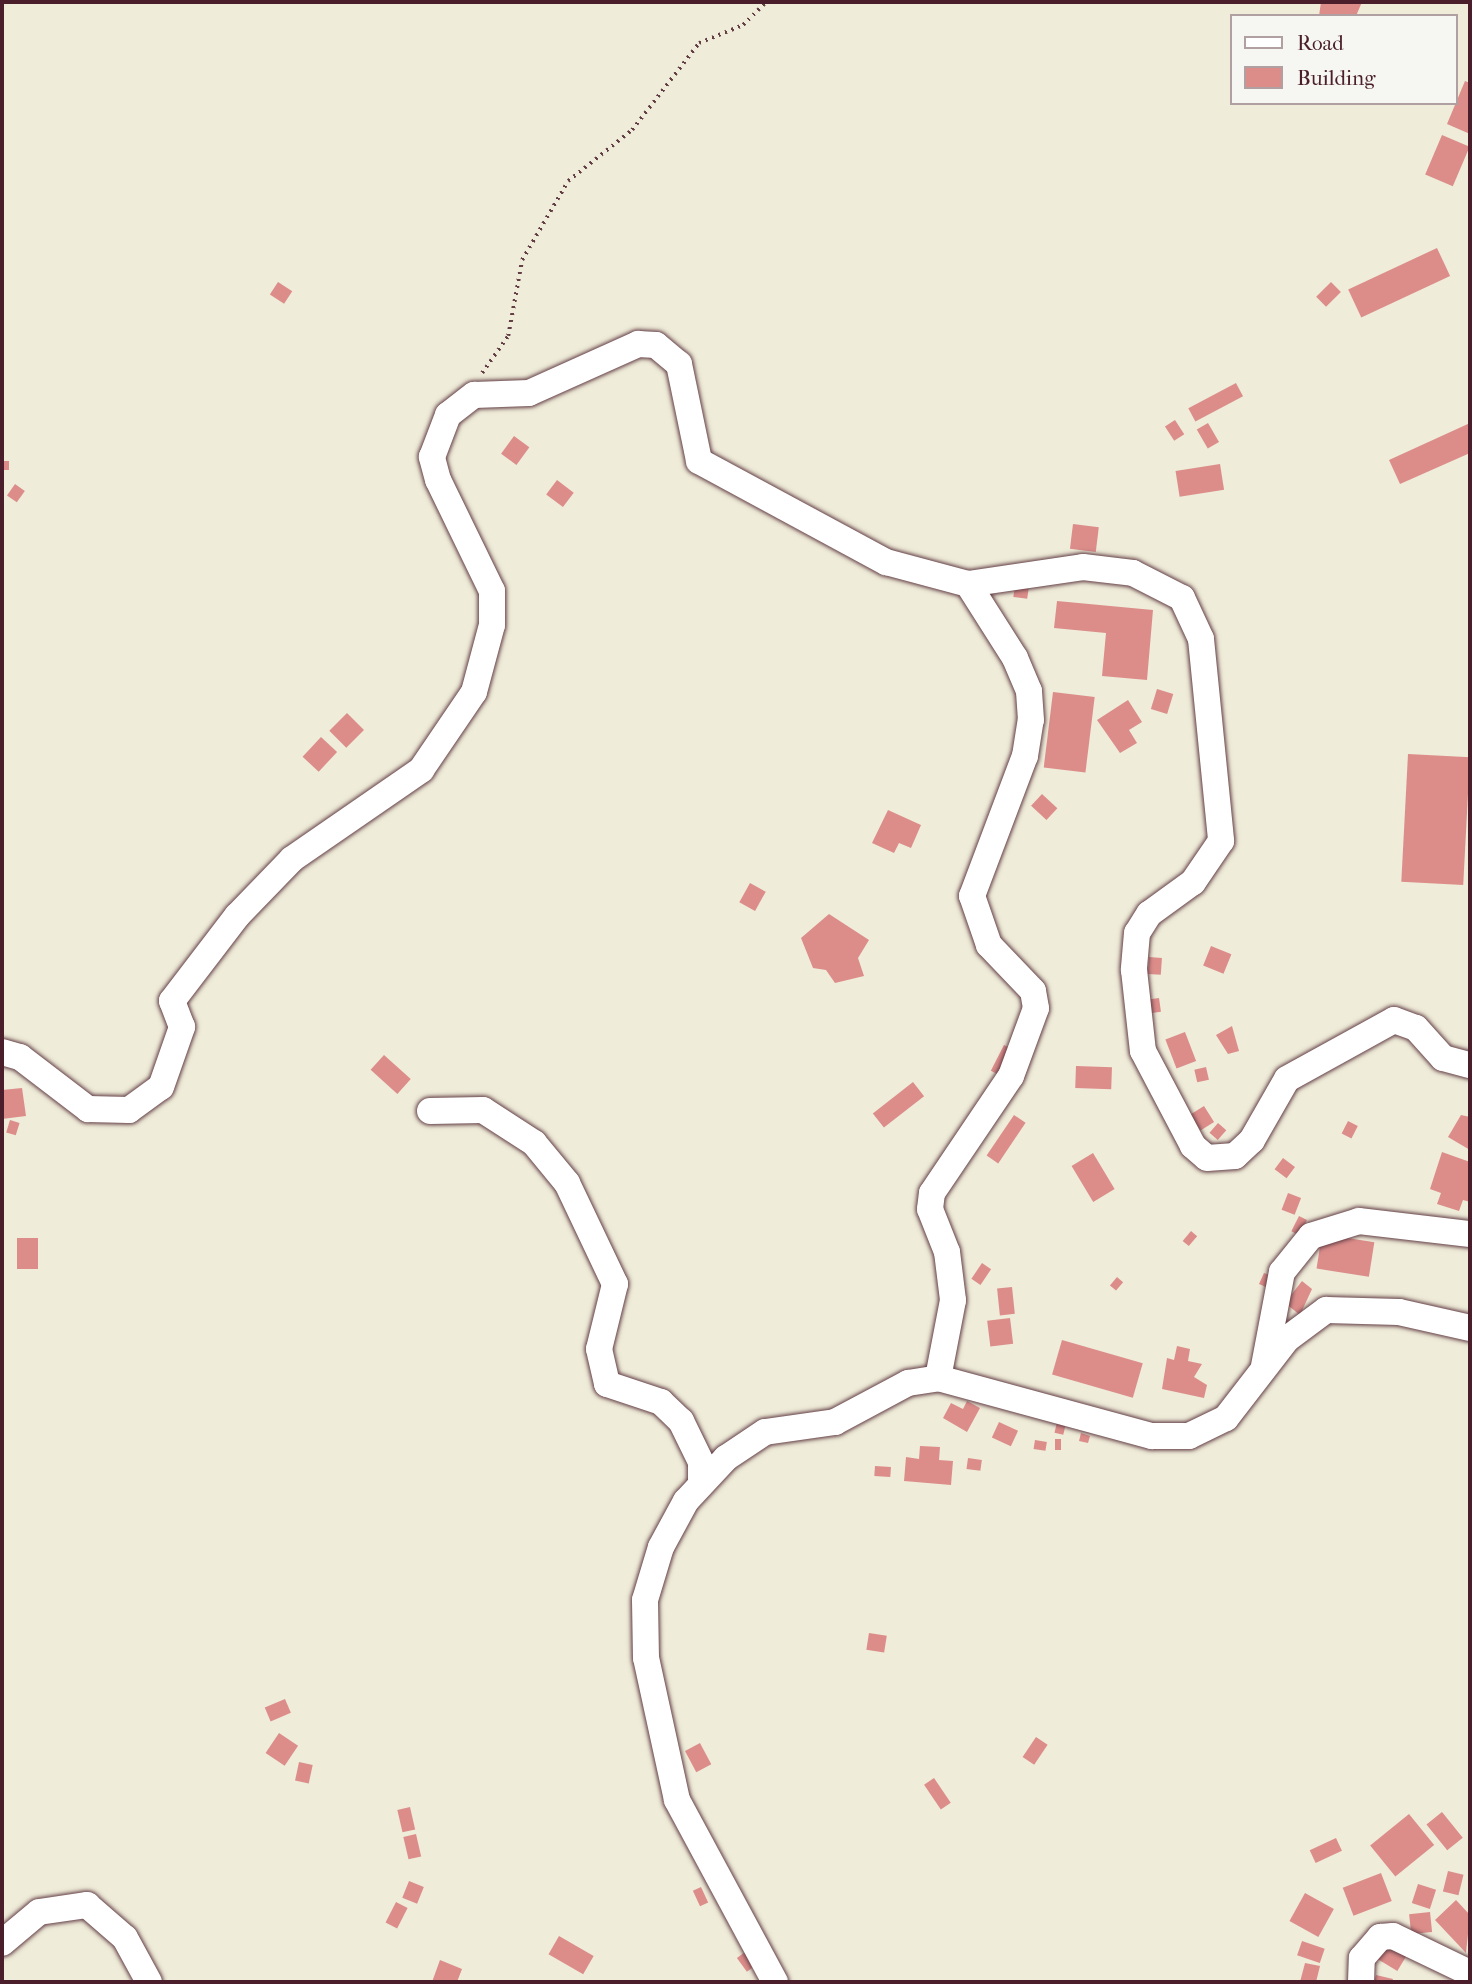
<!DOCTYPE html>
<style>
body{margin:0}
#map{position:relative;width:1472px;height:1984px;overflow:hidden;background:#efecd9;font-family:"IM FELL French Canon",serif}
div>[style]{position:absolute}
[style*='--x']{left:calc(var(--x)*1px);top:calc(var(--y)*1px);width:calc(var(--w)*1px);rotate:calc(var(--a)*1deg)}
.building>*{inset:0;background:#dc8d8a;transform-origin:0 0}
.path>*{height:3.5px;margin-top:-1.75px;transform-origin:0;background:repeating-linear-gradient(90deg,#633e45 0 2px,transparent 0 7px)}
.roads{filter:drop-shadow(0 0 2px #633e45) drop-shadow(0 0 2px #633e45)}
.minor>*{height:26px;margin:-13px;padding:0 13px;transform-origin:13px;border-radius:13px;background:#fff}
span{translate:-50% -50%;white-space:nowrap;text-align:center;line-height:1.15;-webkit-text-stroke:7px #f6f6f2;paint-order:stroke}
.frame{position:absolute;inset:0;border:4px solid #4a1f2b;pointer-events:none}
.legend{position:absolute;left:1230px;top:14px;width:228px;height:91px;box-sizing:border-box;background:#f6f6f2;border:2px solid #b1a0a2;margin:0;padding:9px 12px;list-style:none;font-size:21px;color:#4a1f2b}
.legend li{display:flex;align-items:center;gap:14px;height:35px}
.legend b{width:35px;border:2px solid #b1a0a2}
</style>
<div id="map">
<div class="building">
<div style="clip-path:polygon(1321px 2px,1362px 2px,1356px 16px,1319px 16px)"></div>
<div style="clip-path:polygon(1465px 81px,1470px 83px,1470px 134px,1447px 124px)"></div>
<div style="left:1442px;top:135px;width:30px;height:43px;rotate:23deg"></div>
<div style="left:1437px;top:248px;width:31px;height:98px;rotate:65deg"></div>
<div style="left:278px;top:282px;width:17px;height:15px;rotate:33deg"></div>
<div style="left:1331px;top:282px;width:14px;height:21px;rotate:45deg"></div>
<div style="left:1236px;top:383px;width:15px;height:54px;rotate:62deg"></div>
<div style="left:1175px;top:420px;width:17px;height:12px;rotate:57deg"></div>
<div style="left:1208px;top:423px;width:22px;height:13px;rotate:60deg"></div>
<div style="clip-path:polygon(1470px 423px,1470px 453px,1400px 484px,1389px 460px)"></div>
<div style="left:514px;top:436px;width:19px;height:22px;rotate:36deg"></div>
<div style="left:2px;top:461px;width:7px;height:9px"></div>
<div style="left:1220px;top:464px;width:26px;height:45px;rotate:81deg"></div>
<div style="left:557px;top:480px;width:21px;height:18px;rotate:37deg"></div>
<div style="left:15px;top:484px;width:12px;height:14px;rotate:35deg"></div>
<div style="left:1073px;top:524px;width:26px;height:25px;rotate:7deg"></div>
<div style="left:1015px;top:585px;width:14px;height:12px;rotate:8deg"></div>
<div style="clip-path:polygon(1057px 601px,1153px 610px,1147px 680px,1102px 676px,1106px 633px,1054px 628px)"></div>
<div style="left:1157px;top:689px;width:17px;height:21px;rotate:17deg"></div>
<div style="left:1053px;top:692px;width:42px;height:76px;rotate:7deg"></div>
<div style="clip-path:polygon(1128px 700px,1142px 722px,1129px 730px,1137px 743px,1120px 753px,1097px 720px)"></div>
<div style="left:347px;top:713px;width:24px;height:25px;rotate:45deg"></div>
<div style="left:321px;top:737px;width:22px;height:27px;rotate:43deg"></div>
<div style="left:1408px;top:754px;width:62px;height:128px;rotate:3deg"></div>
<div style="left:1042px;top:794px;width:21px;height:16px;rotate:43deg"></div>
<div style="clip-path:polygon(888px 810px,921px 825px,911px 848px,899px 843px,894px 853px,872px 843px)"></div>
<div style="left:750px;top:883px;width:18px;height:22px;rotate:29deg"></div>
<div style="clip-path:polygon(829px 914px,869px 940px,858px 958px,864px 976px,835px 983px,826px 970px,813px 968px,801px 938px)"></div>
<div style="left:1211px;top:946px;width:22px;height:21px;rotate:22deg"></div>
<div style="left:1149px;top:957px;width:13px;height:17px;rotate:4deg"></div>
<div style="left:1159px;top:998px;width:14px;height:9px;rotate:82deg"></div>
<div style="clip-path:polygon(1232px 1026px,1239px 1051px,1228px 1054px,1216px 1035px)"></div>
<div style="left:1185px;top:1032px;width:31px;height:21px;rotate:69deg"></div>
<div style="left:1004px;top:1045px;width:13px;height:29px;rotate:27deg"></div>
<div style="left:384px;top:1055px;width:36px;height:20px;rotate:42deg"></div>
<div style="left:1076px;top:1066px;width:36px;height:22px;rotate:2deg"></div>
<div style="left:1206px;top:1067px;width:13px;height:12px;rotate:77deg"></div>
<div style="left:913px;top:1082px;width:18px;height:51px;rotate:52deg"></div>
<div style="clip-path:polygon(22px 1088px,26px 1116px,2px 1119px,2px 1090px)"></div>
<div style="left:1204px;top:1106px;width:19px;height:16px;rotate:58deg"></div>
<div style="left:1014px;top:1115px;width:14px;height:49px;rotate:34deg"></div>
<div style="clip-path:polygon(1461px 1115px,1470px 1117px,1470px 1150px,1448px 1137px)"></div>
<div style="left:10px;top:1120px;width:10px;height:13px;rotate:17deg"></div>
<div style="left:1348px;top:1121px;width:11px;height:14px;rotate:27deg"></div>
<div style="left:1218px;top:1123px;width:11px;height:13px;rotate:41deg"></div>
<div style="clip-path:polygon(1442px 1152px,1470px 1162px,1470px 1202px,1463px 1200px,1459px 1211px,1437px 1204px,1441px 1193px,1430px 1189px)"></div>
<div style="left:1093px;top:1153px;width:42px;height:25px;rotate:59deg"></div>
<div style="left:1283px;top:1158px;width:15px;height:14px;rotate:37deg"></div>
<div style="left:1288px;top:1193px;width:14px;height:18px;rotate:21deg"></div>
<div style="left:1299px;top:1216px;width:9px;height:17px;rotate:27deg"></div>
<div style="left:1191px;top:1231px;width:8px;height:13px;rotate:40deg"></div>
<div style="left:1322px;top:1234px;width:53px;height:35px;rotate:9deg"></div>
<div style="left:17px;top:1238px;width:21px;height:31px"></div>
<div style="left:982px;top:1263px;width:11px;height:19px;rotate:34deg"></div>
<div style="clip-path:polygon(1264px 1273px,1272px 1276px,1268px 1288px,1259px 1284px)"></div>
<div style="left:1117px;top:1277px;width:8px;height:11px;rotate:40deg"></div>
<div style="clip-path:polygon(1302px 1281px,1312px 1289px,1300px 1315px,1285px 1303px)"></div>
<div style="left:1012px;top:1287px;width:27px;height:15px;rotate:84deg"></div>
<div style="left:1010px;top:1318px;width:26px;height:23px;rotate:83deg"></div>
<div style="left:1062px;top:1340px;width:84px;height:36px;rotate:16deg"></div>
<div style="clip-path:polygon(1177px 1346px,1190px 1349px,1188px 1361px,1202px 1364px,1194px 1377px,1207px 1385px,1204px 1398px,1162px 1389px,1167px 1358px,1174px 1360px)"></div>
<div style="clip-path:polygon(967px 1401px,980px 1408px,967px 1432px,943px 1418px,951px 1403px,963px 1409px)"></div>
<div style="left:999px;top:1422px;width:21px;height:17px;rotate:25deg"></div>
<div style="left:1057px;top:1422px;width:9px;height:11px;rotate:13deg"></div>
<div style="clip-path:polygon(1081px 1433px,1090px 1436px,1088px 1443px,1079px 1441px)"></div>
<div style="left:1055px;top:1439px;width:6px;height:11px"></div>
<div style="left:1035px;top:1440px;width:12px;height:9px;rotate:9deg"></div>
<div style="clip-path:polygon(920px 1446px,940px 1447px,939px 1460px,953px 1461px,951px 1485px,904px 1481px,906px 1457px,919px 1459px)"></div>
<div style="left:968px;top:1458px;width:14px;height:11px;rotate:8deg"></div>
<div style="left:875px;top:1466px;width:16px;height:10px;rotate:4deg"></div>
<div style="left:869px;top:1633px;width:18px;height:17px;rotate:9deg"></div>
<div style="left:285px;top:1699px;width:15px;height:22px;rotate:67deg"></div>
<div style="left:279px;top:1733px;width:23px;height:24px;rotate:34deg"></div>
<div style="left:1036px;top:1737px;width:14px;height:24px;rotate:34deg"></div>
<div style="left:700px;top:1743px;width:24px;height:17px;rotate:62deg"></div>
<div style="left:299px;top:1762px;width:14px;height:19px;rotate:12deg"></div>
<div style="left:934px;top:1778px;width:30px;height:12px;rotate:56deg"></div>
<div style="left:410px;top:1807px;width:23px;height:13px;rotate:77deg"></div>
<div style="left:1442px;top:1812px;width:33px;height:20px;rotate:51deg"></div>
<div style="left:1409px;top:1814px;width:40px;height:50px;rotate:51deg"></div>
<div style="left:416px;top:1834px;width:23px;height:13px;rotate:77deg"></div>
<div style="left:1336px;top:1838px;width:14px;height:29px;rotate:65deg"></div>
<div style="left:1448px;top:1871px;width:16px;height:21px;rotate:14deg"></div>
<div style="left:1381px;top:1873px;width:30px;height:41px;rotate:69deg"></div>
<div style="left:409px;top:1881px;width:16px;height:18px;rotate:22deg"></div>
<div style="left:1418px;top:1884px;width:19px;height:20px;rotate:18deg"></div>
<div style="left:701px;top:1887px;width:17px;height:9px;rotate:65deg"></div>
<div style="left:1305px;top:1893px;width:33px;height:32px;rotate:29deg"></div>
<div style="clip-path:polygon(1456px 1900px,1470px 1915px,1466px 1953px,1435px 1920px)"></div>
<div style="left:396px;top:1902px;width:13px;height:23px;rotate:27deg"></div>
<div style="left:1430px;top:1912px;width:20px;height:21px;rotate:84deg"></div>
<div style="left:559px;top:1936px;width:40px;height:21px;rotate:30deg"></div>
<div style="left:1385px;top:1939px;width:27px;height:21px;rotate:31deg"></div>
<div style="left:1302px;top:1941px;width:24px;height:15px;rotate:19deg"></div>
<div style="left:745px;top:1952px;width:17px;height:10px;rotate:54deg"></div>
<div style="clip-path:polygon(440px 1960px,462px 1969px,457px 1982px,432px 1982px)"></div>
<div style="clip-path:polygon(1305px 1963px,1320px 1966px,1316px 1982px,1300px 1982px)"></div>
<div style="clip-path:polygon(1376px 1975px,1393px 1979px,1392px 1982px,1374px 1982px)"></div>
</div>
<div class="path">
<div style="--x:482;--y:373;--w:45;--a:-54.9"></div>
<div style="--x:508;--y:336;--w:77;--a:-79.6"></div>
<div style="--x:522;--y:260;--w:91;--a:-59.8"></div>
<div style="--x:568;--y:181;--w:82;--a:-38.6"></div>
<div style="--x:632;--y:130;--w:110;--a:-52.4"></div>
<div style="--x:699;--y:43;--w:48;--a:-22.2"></div>
<div style="--x:743;--y:25;--w:33;--a:-45"></div>
</div>
<div class="roads">
<div class="minor">
<div style="--x:2;--y:1052;--w:19;--a:16"></div>
<div style="--x:20;--y:1057;--w:86;--a:37.4"></div>
<div style="--x:88;--y:1109;--w:41;--a:1.4"></div>
<div style="--x:129;--y:1110;--w:39;--a:-36"></div>
<div style="--x:161;--y:1087;--w:64;--a:-70.7"></div>
<div style="--x:182;--y:1027;--w:28;--a:-111"></div>
<div style="--x:172;--y:1001;--w:107;--a:-52.6"></div>
<div style="--x:237;--y:916;--w:79;--a:-46"></div>
<div style="--x:292;--y:859;--w:157;--a:-34.6"></div>
<div style="--x:421;--y:770;--w:94;--a:-55.8"></div>
<div style="--x:474;--y:692;--w:69;--a:-75"></div>
<div style="--x:492;--y:625;--w:34;--a:-90"></div>
<div style="--x:492;--y:591;--w:123;--a:-115.9"></div>
<div style="--x:438;--y:480;--w:24;--a:-105"></div>
<div style="--x:432;--y:457;--w:45;--a:-69.1"></div>
<div style="--x:448;--y:415;--w:33;--a:-38"></div>
<div style="--x:474;--y:395;--w:55;--a:-2.1"></div>
<div style="--x:529;--y:393;--w:120;--a:-24.2"></div>
<div style="--x:638;--y:344;--w:18;--a:3"></div>
<div style="--x:656;--y:345;--w:30;--a:40"></div>
<div style="--x:679;--y:364;--w:99;--a:78.3"></div>
<div style="--x:699;--y:461;--w:213;--a:28.4"></div>
<div style="--x:886;--y:562;--w:85;--a:15"></div>
<div style="--x:968;--y:584;--w:116;--a:-8.4"></div>
<div style="--x:1083;--y:567;--w:50;--a:6.8"></div>
<div style="--x:1133;--y:573;--w:55;--a:27"></div>
<div style="--x:1182;--y:598;--w:45;--a:65.1"></div>
<div style="--x:1201;--y:639;--w:203;--a:84.3"></div>
<div style="--x:1221;--y:841;--w:50;--a:124.3"></div>
<div style="--x:1193;--y:882;--w:54;--a:144"></div>
<div style="--x:1149;--y:914;--w:22;--a:122"></div>
<div style="--x:1137;--y:933;--w:37;--a:95"></div>
<div style="--x:1134;--y:970;--w:81;--a:83.7"></div>
<div style="--x:1143;--y:1051;--w:107;--a:62.2"></div>
<div style="--x:1193;--y:1146;--w:18;--a:41"></div>
<div style="--x:1207;--y:1158;--w:28;--a:-4"></div>
<div style="--x:1235;--y:1156;--w:23;--a:-43"></div>
<div style="--x:1252;--y:1140;--w:70;--a:-60.2"></div>
<div style="--x:1287;--y:1079;--w:122;--a:-28.9"></div>
<div style="--x:1394;--y:1020;--w:23;--a:20"></div>
<div style="--x:1416;--y:1028;--w:40;--a:48"></div>
<div style="--x:1443;--y:1058;--w:28;--a:15"></div>
<div style="--x:430;--y:1111;--w:53;--a:-1.1"></div>
<div style="--x:483;--y:1110;--w:61;--a:32.9"></div>
<div style="--x:534;--y:1143;--w:52;--a:50.5"></div>
<div style="--x:567;--y:1183;--w:112;--a:64.6"></div>
<div style="--x:615;--y:1284;--w:67;--a:103.8"></div>
<div style="--x:599;--y:1349;--w:36;--a:77"></div>
<div style="--x:607;--y:1384;--w:57;--a:18.4"></div>
<div style="--x:661;--y:1402;--w:28;--a:44"></div>
<div style="--x:681;--y:1421;--w:46;--a:64"></div>
<div style="--x:701;--y:1462;--w:22;--a:90"></div>
<div style="--x:1264;--y:1366;--w:96;--a:-79.2"></div>
<div style="--x:1282;--y:1272;--w:46;--a:-51.1"></div>
<div style="--x:1311;--y:1236;--w:50;--a:-17.4"></div>
<div style="--x:1359;--y:1221;--w:112;--a:6.7"></div>
<div style="--x:938;--y:1378;--w:79;--a:-79.1"></div>
<div style="--x:953;--y:1300;--w:48;--a:-97.1"></div>
<div style="--x:947;--y:1252;--w:46;--a:-111.6"></div>
<div style="--x:930;--y:1209;--w:16;--a:-83"></div>
<div style="--x:932;--y:1193;--w:141;--a:-56"></div>
<div style="--x:1011;--y:1076;--w:72;--a:-69.8"></div>
<div style="--x:1036;--y:1008;--w:17;--a:-100"></div>
<div style="--x:1033;--y:991;--w:64;--a:-133.7"></div>
<div style="--x:989;--y:945;--w:52;--a:-109.1"></div>
<div style="--x:972;--y:896;--w:150;--a:-69.3"></div>
<div style="--x:1025;--y:756;--w:36;--a:-81"></div>
<div style="--x:1031;--y:720;--w:29;--a:-94"></div>
<div style="--x:1029;--y:691;--w:36;--a:-113"></div>
<div style="--x:1015;--y:658;--w:88;--a:-122.4"></div>
<div style="--x:2;--y:1943;--w:48;--a:-40"></div>
<div style="--x:39;--y:1912;--w:49;--a:-8.3"></div>
<div style="--x:87;--y:1905;--w:50;--a:41"></div>
<div style="--x:125;--y:1938;--w:50;--a:61.4"></div>
<div style="--x:775;--y:1982;--w:207;--a:-118.3"></div>
<div style="--x:677;--y:1800;--w:145;--a:-102.3"></div>
<div style="--x:646;--y:1658;--w:58;--a:-91"></div>
<div style="--x:645;--y:1600;--w:55;--a:-73.2"></div>
<div style="--x:661;--y:1547;--w:52;--a:-61.5"></div>
<div style="--x:686;--y:1501;--w:59;--a:-47.1"></div>
<div style="--x:726;--y:1458;--w:47;--a:-33.7"></div>
<div style="--x:765;--y:1432;--w:71;--a:-8.1"></div>
<div style="--x:835;--y:1422;--w:83;--a:-28.1"></div>
<div style="--x:908;--y:1383;--w:30;--a:-9"></div>
<div style="--x:938;--y:1378;--w:222;--a:15.2"></div>
<div style="--x:1152;--y:1436;--w:37;--a:0"></div>
<div style="--x:1189;--y:1436;--w:41;--a:-25.9"></div>
<div style="--x:1226;--y:1418;--w:100;--a:-52.3"></div>
<div style="--x:1287;--y:1339;--w:49;--a:-36.6"></div>
<div style="--x:1326;--y:1310;--w:73;--a:1.6"></div>
<div style="--x:1399;--y:1312;--w:73;--a:12.7"></div>
<div style="--x:1361;--y:1982;--w:24;--a:-88"></div>
<div style="--x:1362;--y:1958;--w:28;--a:-49"></div>
<div style="--x:1380;--y:1937;--w:13;--a:-4"></div>
<div style="--x:1393;--y:1936;--w:85;--a:25.7"></div>
</div>
</div>
<div class="frame"></div>
<ul class="legend">
<li><b style="height:9px;background:#fff"></b>Road</li>
<li><b style="height:19px;background:#dc8d8a"></b>Building</li>
</ul>
</div>
